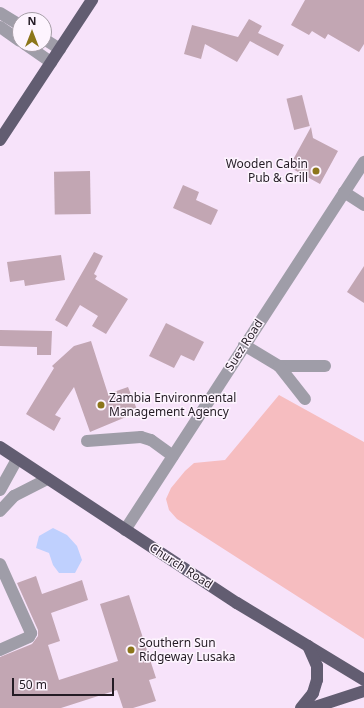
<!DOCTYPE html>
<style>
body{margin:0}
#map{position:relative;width:364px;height:708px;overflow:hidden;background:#f7e3fa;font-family:"Noto Sans",sans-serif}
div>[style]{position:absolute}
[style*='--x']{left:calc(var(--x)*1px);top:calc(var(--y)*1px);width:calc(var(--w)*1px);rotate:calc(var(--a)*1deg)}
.green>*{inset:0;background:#f6bdc0}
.water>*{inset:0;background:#bfd0fe}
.building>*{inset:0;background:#c2a6b3;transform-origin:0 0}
.minor>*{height:12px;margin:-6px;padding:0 6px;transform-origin:6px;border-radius:6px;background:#9f9da8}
.major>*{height:12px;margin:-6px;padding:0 6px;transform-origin:6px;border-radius:6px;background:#625d71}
.dots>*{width:11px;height:11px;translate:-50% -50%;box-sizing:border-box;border:2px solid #fdf4fe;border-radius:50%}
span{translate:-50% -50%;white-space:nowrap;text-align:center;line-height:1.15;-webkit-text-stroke:3px #fdf4fe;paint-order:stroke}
.poi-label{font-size:12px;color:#241c25}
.right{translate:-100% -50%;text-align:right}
.left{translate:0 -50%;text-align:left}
.street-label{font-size:12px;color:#241c25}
.north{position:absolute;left:12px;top:12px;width:40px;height:40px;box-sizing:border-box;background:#fdf4fe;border:1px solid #a69ea7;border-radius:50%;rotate:0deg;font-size:11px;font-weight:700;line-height:16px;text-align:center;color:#241c25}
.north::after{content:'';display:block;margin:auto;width:14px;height:18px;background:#8c761a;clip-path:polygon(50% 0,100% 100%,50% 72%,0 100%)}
.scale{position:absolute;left:12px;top:678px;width:102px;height:18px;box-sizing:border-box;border:2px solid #241c25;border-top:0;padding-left:5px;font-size:12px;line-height:14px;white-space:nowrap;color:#241c25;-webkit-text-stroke:3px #fdf4fe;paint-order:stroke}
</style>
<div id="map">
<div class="green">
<div style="clip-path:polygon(279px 395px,364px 442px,364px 639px,177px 519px,169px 510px,166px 499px,171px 488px,185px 471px,194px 463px,225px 460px)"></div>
</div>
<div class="water">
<div style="clip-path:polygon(53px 528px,67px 535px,77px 546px,82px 560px,75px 573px,59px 573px,53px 565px,49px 553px,36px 548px,39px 536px)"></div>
</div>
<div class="building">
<div style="clip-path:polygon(305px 0,364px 0,364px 44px,359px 52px,328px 34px,325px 39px,312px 31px,309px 35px,291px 25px)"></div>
<div style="clip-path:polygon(249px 19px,262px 26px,258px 33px,284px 45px,278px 56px,250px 41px,237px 62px,205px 44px,201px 59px,184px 54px,192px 25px,238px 37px)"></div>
<div style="left:302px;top:95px;width:32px;height:16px;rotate:76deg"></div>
<div style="clip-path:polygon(311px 127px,313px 138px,338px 151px,320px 184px,289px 167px)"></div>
<div style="left:90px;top:171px;width:43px;height:36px;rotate:89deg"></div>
<div style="clip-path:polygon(183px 185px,199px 192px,196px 200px,218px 210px,211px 225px,173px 208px)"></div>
<div style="clip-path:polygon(94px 252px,103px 256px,94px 274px,97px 276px,95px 279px,128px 299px,106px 334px,92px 326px,98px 316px,80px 305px,67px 327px,55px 320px)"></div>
<div style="clip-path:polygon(61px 255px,65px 280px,25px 286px,24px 280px,10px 282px,7px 262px)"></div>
<div style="clip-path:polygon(364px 266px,364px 303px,347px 292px)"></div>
<div style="clip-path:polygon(166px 323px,204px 342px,194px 361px,181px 355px,174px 368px,149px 356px)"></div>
<div style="clip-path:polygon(0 330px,52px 331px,51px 355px,37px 355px,37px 347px,0 346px)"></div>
<div style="clip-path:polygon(91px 341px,108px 394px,128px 387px,138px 412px,90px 432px,74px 387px,55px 415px,61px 418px,54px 431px,26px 414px,54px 368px,52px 366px,74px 346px)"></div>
<div style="clip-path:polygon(36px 576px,42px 594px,82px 580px,88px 600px,51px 613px,60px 641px,48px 645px,59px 680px,118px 661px,100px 604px,129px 595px,156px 678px,149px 680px,156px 701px,133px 708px,123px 708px,117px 690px,61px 708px,0 708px,0 657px,32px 644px,38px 636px,38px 630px,17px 583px)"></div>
</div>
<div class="minor">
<div style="--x:0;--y:13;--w:23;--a:31"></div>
<div style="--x:0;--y:27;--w:24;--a:35"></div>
<div style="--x:44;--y:39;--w:19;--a:32"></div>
<div style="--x:25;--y:44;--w:32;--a:35"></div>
<div style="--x:344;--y:192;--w:24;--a:33"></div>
<div style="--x:244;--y:345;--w:41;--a:31"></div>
<div style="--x:279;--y:366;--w:46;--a:0"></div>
<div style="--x:279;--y:366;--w:42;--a:51.8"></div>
<div style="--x:87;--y:441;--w:54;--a:-4.2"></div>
<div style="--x:141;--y:437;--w:10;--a:17"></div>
<div style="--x:151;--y:440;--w:27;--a:36"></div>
<div style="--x:0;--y:490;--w:35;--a:-61"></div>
<div style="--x:0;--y:511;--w:21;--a:-47"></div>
<div style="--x:14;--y:496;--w:38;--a:-27"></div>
<div style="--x:125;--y:530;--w:439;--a:-57"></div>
<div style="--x:0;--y:564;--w:76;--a:65.8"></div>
<div style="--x:31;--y:633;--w:4;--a:117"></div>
<div style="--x:29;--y:637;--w:32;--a:156"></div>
</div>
<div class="major">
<div style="--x:0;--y:140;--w:168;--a:-56.7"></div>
<div style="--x:0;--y:447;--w:284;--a:33.4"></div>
<div style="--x:237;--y:603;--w:149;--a:31.2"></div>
<div style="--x:301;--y:708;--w:19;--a:-51"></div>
<div style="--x:313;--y:693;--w:14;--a:-73"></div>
<div style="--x:317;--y:680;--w:14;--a:-90"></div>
<div style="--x:317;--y:666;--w:22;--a:-114"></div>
<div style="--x:312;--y:708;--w:55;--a:-18.1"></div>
</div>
<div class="dots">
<div style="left:316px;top:171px;background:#8c761a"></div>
<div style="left:101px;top:405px;background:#8c761a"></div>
<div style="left:131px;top:650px;background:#8c761a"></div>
</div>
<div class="poi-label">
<span class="right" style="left:308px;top:171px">Wooden Cabin<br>Pub &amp; Grill</span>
<span class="left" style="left:109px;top:405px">Zambia Environmental<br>Management Agency</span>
<span class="left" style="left:139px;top:650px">Southern Sun<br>Ridgeway Lusaka</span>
</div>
<div class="street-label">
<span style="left:244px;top:345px;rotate:-57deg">Suez Road</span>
<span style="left:181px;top:566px;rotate:33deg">Church Road</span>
</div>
<div class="north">N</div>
<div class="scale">50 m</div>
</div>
